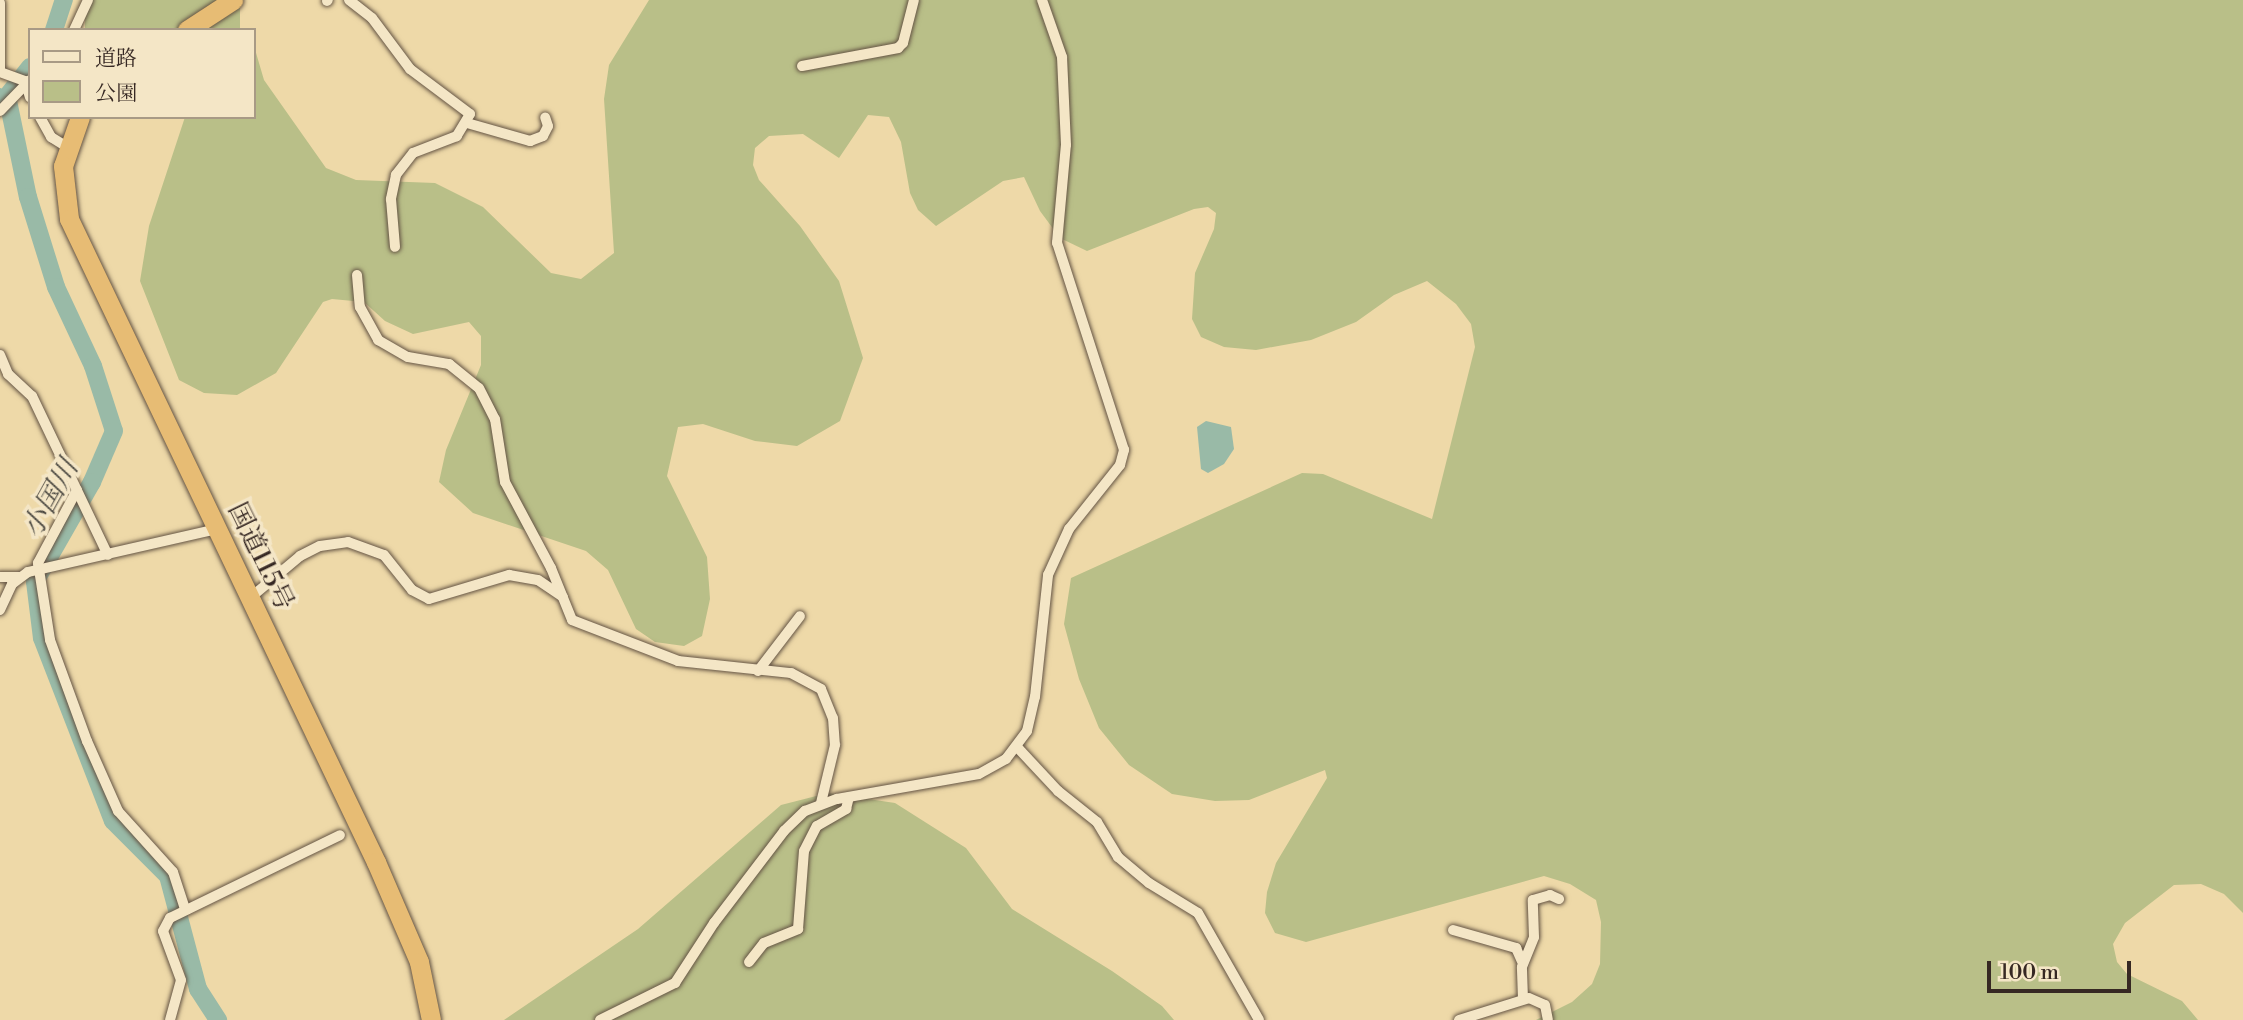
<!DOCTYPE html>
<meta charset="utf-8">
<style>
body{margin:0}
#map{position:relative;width:2243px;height:1020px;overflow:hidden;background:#eed9a8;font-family:"Libre Bodoni","Noto Serif JP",serif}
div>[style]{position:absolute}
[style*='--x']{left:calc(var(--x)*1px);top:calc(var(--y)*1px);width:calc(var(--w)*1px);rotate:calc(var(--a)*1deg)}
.green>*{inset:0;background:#b9bf88;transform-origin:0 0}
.water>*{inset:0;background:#99baa7}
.stream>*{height:2.5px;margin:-1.25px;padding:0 1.25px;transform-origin:1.25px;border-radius:1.25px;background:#99baa7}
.river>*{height:18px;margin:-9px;padding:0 9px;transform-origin:9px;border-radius:9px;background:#99baa7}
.roads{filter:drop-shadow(0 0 2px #645444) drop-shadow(0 0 2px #645444)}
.street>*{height:10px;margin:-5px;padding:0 5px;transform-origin:5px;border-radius:5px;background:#f4e6c6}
.highway>*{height:19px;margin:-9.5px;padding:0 9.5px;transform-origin:9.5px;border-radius:9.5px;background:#e7bc74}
span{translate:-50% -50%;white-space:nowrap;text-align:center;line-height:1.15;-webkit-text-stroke:7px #f4e6c6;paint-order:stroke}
.street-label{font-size:26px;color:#362823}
.water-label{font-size:28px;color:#4f4c44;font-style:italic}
.legend{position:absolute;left:28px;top:28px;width:228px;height:91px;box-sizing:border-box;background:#f4e6c6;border:2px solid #a89a85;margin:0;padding:9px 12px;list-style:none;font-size:21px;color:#362823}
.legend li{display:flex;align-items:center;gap:14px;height:35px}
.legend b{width:35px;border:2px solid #a89a85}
.scale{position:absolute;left:1987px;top:961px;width:144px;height:32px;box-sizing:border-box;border:4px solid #362823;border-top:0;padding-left:9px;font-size:21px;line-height:24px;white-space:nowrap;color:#362823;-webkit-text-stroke:5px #f4e6c6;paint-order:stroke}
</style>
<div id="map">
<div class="green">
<div style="left:85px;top:0;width:155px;height:32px"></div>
<div style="clip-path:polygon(649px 0,2243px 0,2243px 913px,2224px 894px,2201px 884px,2174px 885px,2125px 923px,2113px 944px,2117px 962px,2127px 974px,2182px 1001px,2198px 1020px,1536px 1020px,1572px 1002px,1592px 984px,1600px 964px,1601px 922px,1596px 900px,1570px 884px,1544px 876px,1306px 942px,1275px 933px,1265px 913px,1267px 892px,1276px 863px,1327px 778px,1325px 770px,1249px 800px,1215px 801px,1172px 794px,1129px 765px,1099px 728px,1079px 679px,1064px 624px,1071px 578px,1302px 473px,1323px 474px,1432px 519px,1475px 347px,1471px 324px,1456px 304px,1427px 281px,1394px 295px,1356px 322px,1311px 340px,1256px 350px,1224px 347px,1201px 337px,1192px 319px,1195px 273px,1214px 229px,1216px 213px,1208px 207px,1194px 209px,1087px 251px,1060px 238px,1040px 211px,1024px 177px,1003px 181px,936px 226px,918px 210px,910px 193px,901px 142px,889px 117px,868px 115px,839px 158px,803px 134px,769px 136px,755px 148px,753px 165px,759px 180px,800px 226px,839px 281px,863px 358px,840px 421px,797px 446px,755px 441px,703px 424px,678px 427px,667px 476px,707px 557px,710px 599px,702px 636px,684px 646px,655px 642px,636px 629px,608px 570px,586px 551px,473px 513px,439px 482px,446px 450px,481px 365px,481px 336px,469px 322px,413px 334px,385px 321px,364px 302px,332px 299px,323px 302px,276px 373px,237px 395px,204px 393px,179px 380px,140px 281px,149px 226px,185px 117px,254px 117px,254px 46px,264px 80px,326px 168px,356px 180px,435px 183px,483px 207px,551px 273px,581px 279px,614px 253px,604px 99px,609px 65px)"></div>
<div style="clip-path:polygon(828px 793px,895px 803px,966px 848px,1012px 909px,1112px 971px,1162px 1006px,1174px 1020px,504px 1020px,638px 929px,781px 805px)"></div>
</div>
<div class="water">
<div style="clip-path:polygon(1206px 421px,1231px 427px,1234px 449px,1224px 464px,1208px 473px,1201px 469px,1197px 427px)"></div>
</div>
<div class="stream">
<div style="--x:0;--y:89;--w:10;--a:45"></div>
</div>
<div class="river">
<div style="--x:54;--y:30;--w:32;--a:-72"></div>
<div style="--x:30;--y:67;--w:37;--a:128"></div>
<div style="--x:7;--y:96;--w:103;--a:78.3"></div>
<div style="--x:28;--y:197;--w:94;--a:72.7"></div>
<div style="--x:56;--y:287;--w:87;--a:64.9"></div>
<div style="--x:93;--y:366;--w:68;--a:72.1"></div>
<div style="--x:114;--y:431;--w:56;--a:113.3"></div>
<div style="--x:92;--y:482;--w:115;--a:119.7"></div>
<div style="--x:35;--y:582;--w:56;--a:82.9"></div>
<div style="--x:42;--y:638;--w:196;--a:68.8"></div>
<div style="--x:113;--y:821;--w:78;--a:45"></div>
<div style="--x:168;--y:876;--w:117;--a:75.1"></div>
<div style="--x:198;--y:989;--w:37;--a:57"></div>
</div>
<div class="roads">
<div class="street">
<div style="--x:349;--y:0;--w:29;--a:38"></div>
<div style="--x:372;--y:18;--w:64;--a:53.3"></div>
<div style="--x:410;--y:69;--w:75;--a:36.9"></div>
<div style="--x:470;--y:114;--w:26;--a:121"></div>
<div style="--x:457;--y:136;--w:47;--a:158.9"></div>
<div style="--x:413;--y:153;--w:28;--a:128"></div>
<div style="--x:396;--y:175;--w:25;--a:102"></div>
<div style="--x:391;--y:199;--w:48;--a:85.2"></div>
<div style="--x:327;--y:1;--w:1;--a:-45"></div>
<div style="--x:0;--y:3;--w:69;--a:90"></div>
<div style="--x:74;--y:30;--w:33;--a:-65"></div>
<div style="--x:802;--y:66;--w:98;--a:-10.6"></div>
<div style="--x:898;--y:48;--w:7;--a:-45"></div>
<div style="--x:903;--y:43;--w:44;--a:-75.7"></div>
<div style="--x:0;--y:72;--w:27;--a:20"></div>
<div style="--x:25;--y:81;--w:17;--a:73"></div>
<div style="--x:0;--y:111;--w:43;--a:-45.9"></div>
<div style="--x:40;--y:117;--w:23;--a:61"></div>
<div style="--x:51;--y:137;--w:19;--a:32"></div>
<div style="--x:467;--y:123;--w:66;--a:15.9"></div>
<div style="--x:530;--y:141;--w:14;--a:-21"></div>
<div style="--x:543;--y:136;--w:11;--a:-63"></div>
<div style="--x:548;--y:126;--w:9;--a:-108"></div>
<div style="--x:357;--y:275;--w:32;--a:85"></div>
<div style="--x:360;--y:307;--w:38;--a:61"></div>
<div style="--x:378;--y:340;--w:34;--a:30"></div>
<div style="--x:408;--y:357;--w:42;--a:9.7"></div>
<div style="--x:449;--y:364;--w:38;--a:39"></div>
<div style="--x:479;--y:388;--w:35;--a:63"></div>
<div style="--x:495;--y:419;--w:64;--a:81"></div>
<div style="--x:505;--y:482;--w:98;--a:61.9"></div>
<div style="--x:551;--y:568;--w:56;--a:68"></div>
<div style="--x:572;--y:620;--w:114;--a:21.1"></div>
<div style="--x:678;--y:661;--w:114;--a:6.1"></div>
<div style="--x:791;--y:673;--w:34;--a:28"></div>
<div style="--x:821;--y:689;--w:31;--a:68"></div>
<div style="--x:833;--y:718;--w:27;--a:86"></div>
<div style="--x:835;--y:745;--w:60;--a:103.6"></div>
<div style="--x:0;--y:355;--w:21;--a:67"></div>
<div style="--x:8;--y:374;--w:33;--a:43"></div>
<div style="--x:32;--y:396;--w:176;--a:64.5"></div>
<div style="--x:77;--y:490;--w:83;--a:118.1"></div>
<div style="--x:38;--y:563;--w:78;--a:81.1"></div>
<div style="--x:50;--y:640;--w:108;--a:69.9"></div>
<div style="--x:87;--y:741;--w:77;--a:66.1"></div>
<div style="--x:118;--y:811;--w:82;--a:48"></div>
<div style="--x:173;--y:872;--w:38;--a:72"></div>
<div style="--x:0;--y:577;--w:20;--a:0"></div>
<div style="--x:250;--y:598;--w:65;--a:-40"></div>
<div style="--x:300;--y:556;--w:22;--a:-27"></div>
<div style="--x:320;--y:546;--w:28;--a:-8"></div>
<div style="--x:348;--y:542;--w:38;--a:20"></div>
<div style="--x:384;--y:555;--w:45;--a:51.3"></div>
<div style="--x:412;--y:590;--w:19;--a:28"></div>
<div style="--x:429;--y:599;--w:84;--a:-16.7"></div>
<div style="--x:509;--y:575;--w:29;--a:10"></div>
<div style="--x:538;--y:580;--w:30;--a:34"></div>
<div style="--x:0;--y:610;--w:29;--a:-65"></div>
<div style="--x:12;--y:584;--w:20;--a:-37"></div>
<div style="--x:28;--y:572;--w:194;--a:-12.8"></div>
<div style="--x:758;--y:671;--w:69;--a:-52.6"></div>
<div style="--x:1017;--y:747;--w:60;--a:47"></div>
<div style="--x:1058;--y:791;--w:50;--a:38.5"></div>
<div style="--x:1097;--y:822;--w:41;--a:59"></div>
<div style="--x:1118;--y:857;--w:40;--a:40"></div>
<div style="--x:1149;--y:883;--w:57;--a:31.5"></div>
<div style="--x:1198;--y:913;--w:123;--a:60.3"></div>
<div style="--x:1453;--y:930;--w:66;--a:15.9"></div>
<div style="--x:1516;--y:948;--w:17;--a:66"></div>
<div style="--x:749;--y:962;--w:24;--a:-52"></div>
<div style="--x:764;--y:943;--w:37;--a:-22"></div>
<div style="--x:798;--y:929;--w:78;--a:-85.6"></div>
<div style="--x:804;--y:851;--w:28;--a:-63"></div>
<div style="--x:817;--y:826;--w:34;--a:-30"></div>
<div style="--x:846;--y:809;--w:12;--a:-76"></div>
<div style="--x:1523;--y:999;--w:32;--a:-92"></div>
<div style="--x:1522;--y:967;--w:32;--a:-68"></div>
<div style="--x:1534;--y:937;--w:37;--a:-92"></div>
<div style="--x:1533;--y:900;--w:18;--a:-16"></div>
<div style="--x:1550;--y:895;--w:10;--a:24"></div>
<div style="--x:170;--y:1020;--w:41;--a:-74.6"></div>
<div style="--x:181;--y:980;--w:52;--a:-110.2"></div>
<div style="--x:163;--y:931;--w:15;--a:-62"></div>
<div style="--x:170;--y:918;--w:189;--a:-26"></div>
<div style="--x:600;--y:1020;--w:84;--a:-26.3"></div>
<div style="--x:675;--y:983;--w:72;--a:-57"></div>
<div style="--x:714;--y:923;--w:116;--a:-52.7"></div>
<div style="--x:784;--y:831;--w:29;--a:-44"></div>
<div style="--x:805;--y:811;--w:34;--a:-21"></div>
<div style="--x:837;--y:799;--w:144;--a:-10"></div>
<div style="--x:979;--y:774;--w:31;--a:-29"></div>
<div style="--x:1006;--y:759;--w:35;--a:-53"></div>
<div style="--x:1027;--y:731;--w:35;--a:-77"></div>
<div style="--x:1035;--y:697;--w:123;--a:-83.9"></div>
<div style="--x:1048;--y:575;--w:51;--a:-65.5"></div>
<div style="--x:1069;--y:529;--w:82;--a:-51.4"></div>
<div style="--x:1120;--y:465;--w:16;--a:-75"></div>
<div style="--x:1124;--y:450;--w:218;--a:-107.9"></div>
<div style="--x:1057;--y:243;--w:98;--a:-84.8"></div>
<div style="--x:1066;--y:145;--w:88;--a:-92.6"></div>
<div style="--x:1062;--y:57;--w:60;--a:-109.3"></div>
<div style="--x:1459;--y:1020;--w:73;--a:-17.4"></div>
<div style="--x:1529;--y:998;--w:17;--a:24"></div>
<div style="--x:1545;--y:1005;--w:15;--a:79"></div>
</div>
<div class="highway">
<div style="--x:187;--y:30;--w:55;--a:-33.1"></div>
<div style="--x:80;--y:117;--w:52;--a:109.1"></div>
<div style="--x:63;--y:166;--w:53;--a:83.5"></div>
<div style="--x:69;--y:219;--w:713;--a:64.48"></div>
<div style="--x:376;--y:862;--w:109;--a:66.7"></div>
<div style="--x:419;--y:962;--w:59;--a:78.3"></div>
</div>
</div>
<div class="street-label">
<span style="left:260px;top:557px;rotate:64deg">国道115号</span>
</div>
<div class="water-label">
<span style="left:51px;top:499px;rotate:-61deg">小国川</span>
</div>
<ul class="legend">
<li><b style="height:9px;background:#f4e6c6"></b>道路</li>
<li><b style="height:19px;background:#b9bf88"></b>公園</li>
</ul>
<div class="scale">100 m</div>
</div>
